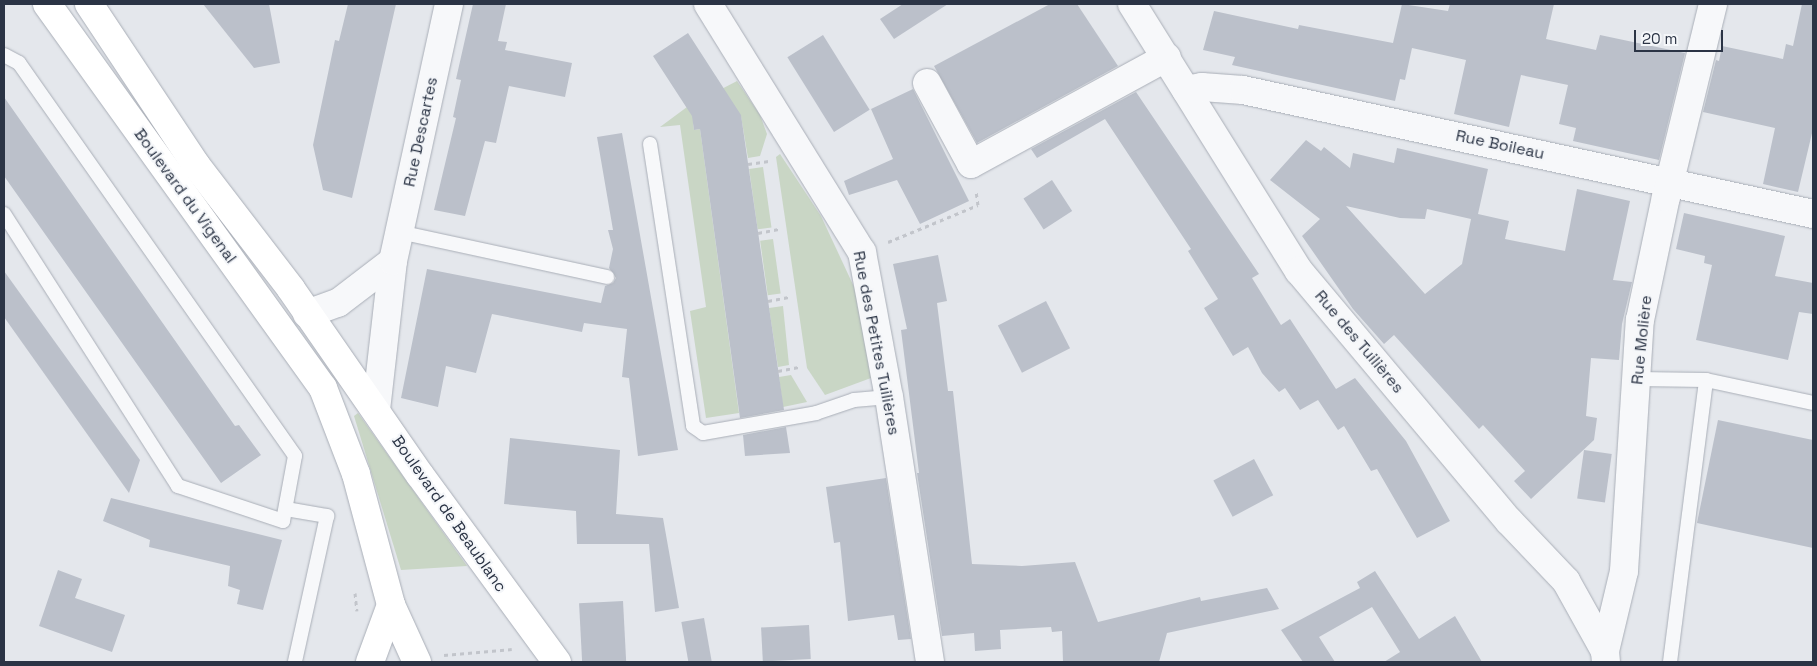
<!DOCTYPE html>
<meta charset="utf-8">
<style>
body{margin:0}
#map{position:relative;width:1817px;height:666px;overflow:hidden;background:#e4e7ec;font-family:"Space Grotesk",sans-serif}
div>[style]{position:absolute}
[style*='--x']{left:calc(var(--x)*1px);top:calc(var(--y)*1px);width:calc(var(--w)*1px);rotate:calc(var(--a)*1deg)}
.green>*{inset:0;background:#c9d6c5;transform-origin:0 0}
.building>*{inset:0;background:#bbc0ca;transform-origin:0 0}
.path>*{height:3px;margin-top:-1.5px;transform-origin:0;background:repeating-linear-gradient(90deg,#c2c5cb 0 4px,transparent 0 8px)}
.roads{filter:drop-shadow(0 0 1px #a9aeb7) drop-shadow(0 0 1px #a9aeb7)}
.service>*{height:14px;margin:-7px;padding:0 7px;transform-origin:7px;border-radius:7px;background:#f7f8fa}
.minor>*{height:28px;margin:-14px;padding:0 14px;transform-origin:14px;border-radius:14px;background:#f7f8fa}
.primary>*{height:28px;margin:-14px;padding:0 14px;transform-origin:14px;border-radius:14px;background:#fff}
span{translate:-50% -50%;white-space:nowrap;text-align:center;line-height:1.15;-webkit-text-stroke:4px #f4f6f9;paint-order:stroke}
.street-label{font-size:16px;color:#2b3445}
.frame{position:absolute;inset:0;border:5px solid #2b3445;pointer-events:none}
.scale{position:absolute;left:1634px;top:30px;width:89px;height:22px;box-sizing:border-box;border:2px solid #2b3445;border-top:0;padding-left:6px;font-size:15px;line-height:18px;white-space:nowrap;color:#2b3445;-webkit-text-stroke:4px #f4f6f9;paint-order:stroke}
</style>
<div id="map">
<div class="green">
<div style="clip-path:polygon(737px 81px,760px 115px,767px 134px,760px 156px,748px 158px,741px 116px,693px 123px,694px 130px,700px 129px,739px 413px,706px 418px,690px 311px,706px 307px,680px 125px,660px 127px,687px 107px)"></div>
<div style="clip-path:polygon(780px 154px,821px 216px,855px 289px,871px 378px,825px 395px,807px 368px,776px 157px)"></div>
<div style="left:763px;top:167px;width:61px;height:14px;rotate:82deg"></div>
<div style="left:773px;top:239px;width:55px;height:13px;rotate:82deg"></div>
<div style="clip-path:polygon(783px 306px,789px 365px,778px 367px,769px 308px)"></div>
<div style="clip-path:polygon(791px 375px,807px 402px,783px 407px,779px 377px)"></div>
<div style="clip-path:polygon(358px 413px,467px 566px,401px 570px,354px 416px)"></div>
</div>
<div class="building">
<div style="clip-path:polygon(203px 4px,269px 4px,280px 63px,254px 68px)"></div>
<div style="clip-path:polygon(348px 4px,396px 4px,352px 198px,323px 190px,313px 145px,335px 40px,339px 41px)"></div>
<div style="clip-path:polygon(473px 4px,506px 4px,498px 41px,507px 42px,505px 50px,572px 63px,565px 97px,509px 86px,496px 143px,485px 141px,465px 216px,434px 210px,456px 118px,453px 117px,461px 80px,456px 79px)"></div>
<div style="clip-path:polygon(903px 4px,948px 4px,894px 39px,880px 19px)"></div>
<div style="clip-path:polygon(1050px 4px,1077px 4px,1118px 66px,977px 143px,934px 66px)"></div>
<div style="clip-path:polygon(1402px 4px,1448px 11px,1450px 4px,1554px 4px,1546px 39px,1596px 50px,1600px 35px,1685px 53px,1659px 160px,1573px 141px,1576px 128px,1559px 124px,1568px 85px,1521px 75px,1509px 127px,1454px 114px,1466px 60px,1412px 48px,1405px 80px,1400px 79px,1395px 101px,1232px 65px,1235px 57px,1203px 50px,1214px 11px,1298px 29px,1299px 25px,1393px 43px)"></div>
<div style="clip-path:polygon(1802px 4px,1813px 4px,1813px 129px,1798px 192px,1763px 184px,1775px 128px,1703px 112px,1716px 60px,1719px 61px,1722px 46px,1783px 59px,1786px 44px,1793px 46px)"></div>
<div style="clip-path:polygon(688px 33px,741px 115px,784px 410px,740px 418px,700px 129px,694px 130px,692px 116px,653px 56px)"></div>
<div style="left:823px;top:35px;width:88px;height:42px;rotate:58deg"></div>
<div style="clip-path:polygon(913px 89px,969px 201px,920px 224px,897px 180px,849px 195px,844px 181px,893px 159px,871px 109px)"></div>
<div style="clip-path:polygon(1136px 92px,1259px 274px,1252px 278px,1281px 325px,1290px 319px,1336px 389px,1355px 378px,1406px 441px,1450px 521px,1417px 538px,1377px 469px,1371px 471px,1344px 426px,1338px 430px,1318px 400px,1300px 410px,1285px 388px,1279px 392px,1262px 373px,1248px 347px,1233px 356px,1204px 308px,1218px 299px,1188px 251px,1191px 249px,1105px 119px,1037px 158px,1031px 149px)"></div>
<div style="clip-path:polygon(4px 97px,235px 426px,239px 425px,261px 455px,221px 483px,4px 176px)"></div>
<div style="clip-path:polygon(622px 133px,678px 450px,638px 456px,629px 378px,622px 377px,627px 329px,584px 323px,582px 332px,492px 314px,476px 373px,446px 366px,438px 407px,401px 398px,427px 269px,601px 303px,605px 286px,613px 283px,616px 278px,609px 268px,613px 249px,608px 230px,613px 230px,597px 137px)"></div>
<div style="clip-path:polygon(evenodd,1306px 140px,1321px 151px,1324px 147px,1350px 168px,1353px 153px,1394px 163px,1397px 148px,1488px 169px,1478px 214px,1509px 221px,1505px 239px,1565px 251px,1577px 189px,1630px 201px,1613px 280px,1632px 282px,1622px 324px,1619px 360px,1591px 358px,1586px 416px,1597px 418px,1594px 440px,1531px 499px,1514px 481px,1525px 471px,1483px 425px,1479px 429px,1394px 335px,1384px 344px,1353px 309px,1302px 236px,1320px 219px,1270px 180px,1306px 140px,1346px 206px,1400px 218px,1425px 219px,1427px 209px,1471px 219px,1462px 264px,1425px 294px,1346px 206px)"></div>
<div style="left:1052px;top:180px;width:37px;height:34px;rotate:57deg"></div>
<div style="clip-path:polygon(1684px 213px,1785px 236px,1775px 276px,1813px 283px,1813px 314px,1799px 312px,1788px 360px,1696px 340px,1712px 265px,1704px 263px,1705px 256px,1676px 249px)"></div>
<div style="clip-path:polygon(938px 255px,947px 301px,937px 303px,948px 391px,953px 391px,972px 564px,1022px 566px,1075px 562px,1098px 622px,1200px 597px,1201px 601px,1267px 588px,1279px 609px,1167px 633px,1159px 662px,1063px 662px,1062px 631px,1052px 632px,1051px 627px,1000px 630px,1001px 649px,975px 651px,974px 633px,942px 636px,917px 473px,919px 473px,901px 330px,907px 329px,893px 264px)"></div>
<div style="clip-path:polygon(4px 271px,140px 460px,129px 493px,4px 317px)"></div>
<div style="left:1046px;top:301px;width:53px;height:54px;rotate:63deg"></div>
<div style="clip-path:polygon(1718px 420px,1813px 440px,1813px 548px,1697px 523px)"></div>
<div style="clip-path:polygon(786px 427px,790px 453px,745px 456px,743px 435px)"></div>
<div style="clip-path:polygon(510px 438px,620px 450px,616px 514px,663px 518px,679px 608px,655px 612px,649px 544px,577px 544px,576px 511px,504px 504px)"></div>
<div style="left:1584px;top:450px;width:28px;height:49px;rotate:8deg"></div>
<div style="left:1254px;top:459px;width:41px;height:46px;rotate:62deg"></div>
<div style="clip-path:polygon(886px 478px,911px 639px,898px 640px,894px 615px,848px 621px,840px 542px,834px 543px,826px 487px)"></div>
<div style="clip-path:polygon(111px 498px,282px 540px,263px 610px,237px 604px,240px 590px,228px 586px,230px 566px,149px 547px,150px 540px,103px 521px)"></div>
<div style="clip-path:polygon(58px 570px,82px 579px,75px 598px,125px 615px,112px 652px,39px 626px)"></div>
<div style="clip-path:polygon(1375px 571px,1419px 639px,1455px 616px,1482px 662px,1384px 662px,1400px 652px,1372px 607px,1319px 637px,1335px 662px,1303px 662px,1281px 630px,1360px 588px,1357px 582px)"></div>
<div style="left:623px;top:601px;width:61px;height:44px;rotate:87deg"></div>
<div style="left:704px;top:618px;width:45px;height:23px;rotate:80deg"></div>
<div style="left:809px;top:625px;width:34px;height:48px;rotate:87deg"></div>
</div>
<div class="path">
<div style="--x:748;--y:164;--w:21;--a:-8"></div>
<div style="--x:758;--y:233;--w:21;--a:-11"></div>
<div style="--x:888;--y:242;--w:97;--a:-22.3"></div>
<div style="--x:978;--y:205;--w:14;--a:-98"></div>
<div style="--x:768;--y:301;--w:21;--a:-11"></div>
<div style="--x:778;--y:371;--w:21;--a:-11"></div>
<div style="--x:355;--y:593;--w:18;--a:84"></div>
<div style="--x:444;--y:655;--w:68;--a:-5"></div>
</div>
<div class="roads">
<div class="service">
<div style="--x:4;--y:55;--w:17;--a:28"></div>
<div style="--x:19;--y:63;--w:480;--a:54.9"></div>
<div style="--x:295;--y:456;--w:66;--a:100.5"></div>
<div style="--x:283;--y:521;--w:111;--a:-161.6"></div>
<div style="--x:178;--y:486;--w:323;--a:-122.6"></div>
<div style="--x:650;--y:144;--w:285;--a:81.3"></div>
<div style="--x:693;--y:426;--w:12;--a:35"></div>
<div style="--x:703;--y:433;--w:115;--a:-10"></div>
<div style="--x:816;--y:413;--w:40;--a:-18.9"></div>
<div style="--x:854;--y:400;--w:35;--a:-5"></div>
<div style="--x:399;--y:232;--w:213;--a:12.2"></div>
<div style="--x:1637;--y:379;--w:69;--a:0.8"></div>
<div style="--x:1706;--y:380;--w:109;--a:12.1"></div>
<div style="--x:286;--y:509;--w:42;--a:9.7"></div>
<div style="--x:327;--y:516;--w:149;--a:102.4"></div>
<div style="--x:1670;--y:662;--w:284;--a:-82.7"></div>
</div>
<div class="minor">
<div style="--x:708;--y:4;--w:292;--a:58.2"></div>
<div style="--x:862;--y:252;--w:147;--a:79.5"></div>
<div style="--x:889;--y:397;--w:268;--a:81.2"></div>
<div style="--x:1132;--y:4;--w:315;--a:58"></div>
<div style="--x:1299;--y:271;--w:326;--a:50"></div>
<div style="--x:1509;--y:521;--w:83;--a:46.5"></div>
<div style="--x:1566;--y:581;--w:80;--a:60.9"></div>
<div style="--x:1605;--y:651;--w:11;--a:85"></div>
<div style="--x:927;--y:83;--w:92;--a:61.5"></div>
<div style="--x:971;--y:164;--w:223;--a:-28.6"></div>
<div style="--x:1186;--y:90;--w:16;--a:-11"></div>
<div style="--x:1202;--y:87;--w:41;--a:4.2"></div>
<div style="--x:1243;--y:90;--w:583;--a:12.27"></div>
<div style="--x:307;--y:314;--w:33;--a:-20"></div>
<div style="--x:338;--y:303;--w:69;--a:-37.4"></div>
<div style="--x:376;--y:410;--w:150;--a:-83.5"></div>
<div style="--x:393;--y:261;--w:263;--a:-77.7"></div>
<div style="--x:1605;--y:651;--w:82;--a:-76.6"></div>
<div style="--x:1624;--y:571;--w:252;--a:-86.4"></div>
<div style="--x:1640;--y:320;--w:126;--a:-78.1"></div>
<div style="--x:1666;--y:197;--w:199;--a:-76.3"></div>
</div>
<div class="primary">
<div style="--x:47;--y:4;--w:473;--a:54.3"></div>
<div style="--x:323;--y:388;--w:92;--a:69"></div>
<div style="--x:356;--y:474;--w:136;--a:75"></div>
<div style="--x:391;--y:605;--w:63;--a:65.5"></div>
<div style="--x:89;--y:4;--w:193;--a:56.4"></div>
<div style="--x:196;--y:165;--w:156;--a:52.5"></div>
<div style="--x:291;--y:289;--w:226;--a:55.3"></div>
<div style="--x:420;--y:475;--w:232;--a:53.8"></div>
<div style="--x:370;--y:662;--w:61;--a:-69.8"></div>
</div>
</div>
<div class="street-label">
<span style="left:421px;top:132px;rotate:-78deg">Rue Descartes</span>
<span style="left:1500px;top:145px;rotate:12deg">Rue Boileau</span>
<span style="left:185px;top:196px;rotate:54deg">Boulevard du Vigenal</span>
<span style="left:1642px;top:340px;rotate:-84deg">Rue Molière</span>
<span style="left:1359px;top:342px;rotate:50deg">Rue des Tuilières</span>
<span style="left:876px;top:343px;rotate:79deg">Rue des Petites Tuilières</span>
<span style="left:449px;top:514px;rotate:55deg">Boulevard de Beaublanc</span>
</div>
<div class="frame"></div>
<div class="scale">20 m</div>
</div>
